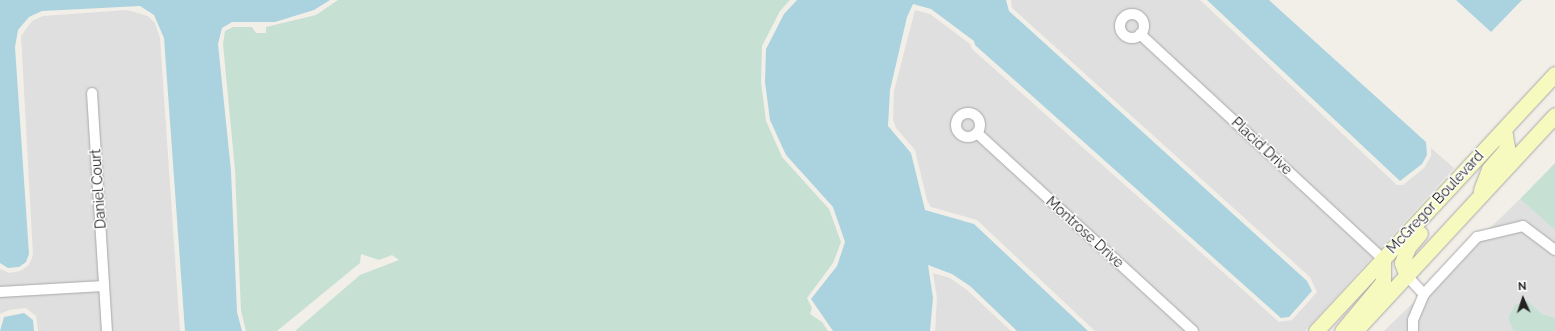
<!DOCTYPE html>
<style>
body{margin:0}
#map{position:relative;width:1555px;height:331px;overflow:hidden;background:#f2efe9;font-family:Raleway,sans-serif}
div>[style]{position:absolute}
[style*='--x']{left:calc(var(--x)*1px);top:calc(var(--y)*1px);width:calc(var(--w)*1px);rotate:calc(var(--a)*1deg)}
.residential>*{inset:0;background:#e0dfdf}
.wetland>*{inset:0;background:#c6e0d4}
.water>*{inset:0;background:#aad3df}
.roads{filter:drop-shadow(0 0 1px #a9a9a9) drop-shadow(0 0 1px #a9a9a9)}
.minor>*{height:10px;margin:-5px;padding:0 5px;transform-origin:5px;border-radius:5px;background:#fff}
.minor>.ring{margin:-5px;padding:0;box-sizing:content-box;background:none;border:10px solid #fff;border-radius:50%}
.secondary>*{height:15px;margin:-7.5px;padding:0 7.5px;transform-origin:7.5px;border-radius:7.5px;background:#f7fabf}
span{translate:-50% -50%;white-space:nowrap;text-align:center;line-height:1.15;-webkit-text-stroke:3px #fff;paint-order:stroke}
.street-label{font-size:14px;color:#222}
.north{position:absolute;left:1503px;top:279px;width:40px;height:40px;-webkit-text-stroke:3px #fff;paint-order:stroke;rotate:357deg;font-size:11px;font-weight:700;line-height:16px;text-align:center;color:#222}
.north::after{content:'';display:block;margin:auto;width:14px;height:18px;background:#222;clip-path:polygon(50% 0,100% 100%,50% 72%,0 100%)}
</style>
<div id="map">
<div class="residential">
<div style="clip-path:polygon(1011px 0,1200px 0,1397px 185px,1403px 185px,1424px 168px,1431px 156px,1431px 148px,1454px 168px,1305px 331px,1095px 331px,977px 220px,931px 207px,927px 200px,915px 150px,896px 128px,893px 120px,894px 91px,915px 10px,930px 14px,970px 44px,972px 49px,1279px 322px,1292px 320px,1317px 292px,1310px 277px,1012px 8px)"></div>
<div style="clip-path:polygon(127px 10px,148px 16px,155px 23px,160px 38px,180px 331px,38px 331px,36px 316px,26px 308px,9px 310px,0 314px,0 269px,9px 273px,20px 271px,29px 265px,33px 255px,21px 36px,32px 21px,43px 16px)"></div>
<div style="clip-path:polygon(1520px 199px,1555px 230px,1555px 318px,1542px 314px,1528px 301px,1508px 318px,1513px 331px,1384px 331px)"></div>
<div style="clip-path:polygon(933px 273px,950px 278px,967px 290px,1011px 331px,935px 331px,937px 298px)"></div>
</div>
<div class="wetland">
<div style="clip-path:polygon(338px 0,790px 0,780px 11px,762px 46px,761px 82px,766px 121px,782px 157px,829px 209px,841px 242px,833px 263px,807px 298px,812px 308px,810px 314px,822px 322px,828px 331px,295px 331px,360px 275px,399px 260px,392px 255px,379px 260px,361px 254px,360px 263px,277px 331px,246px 331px,241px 311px,235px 170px,223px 44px,225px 31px,233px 27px,252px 27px,256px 33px,266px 33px,266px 27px,316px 15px)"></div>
<div style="clip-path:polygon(1555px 163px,1555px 230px,1520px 199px)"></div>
<div style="clip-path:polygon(1528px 301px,1542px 314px,1555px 318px,1555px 331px,1513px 331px,1508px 318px,1515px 305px)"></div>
</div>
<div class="water">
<div style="clip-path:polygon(0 0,330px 0,314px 10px,275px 22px,232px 22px,222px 28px,218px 44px,231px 171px,237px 312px,242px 331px,185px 331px,164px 38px,154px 15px,140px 6px,42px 11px,29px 17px,18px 30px,15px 47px,29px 254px,26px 262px,19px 267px,8px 268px,0 263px)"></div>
<div style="clip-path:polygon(797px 0,1006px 0,1009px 11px,1307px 281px,1312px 291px,1289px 317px,1281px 318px,975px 45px,974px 41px,931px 9px,913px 4px,907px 17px,890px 90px,888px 126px,911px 153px,925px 210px,974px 224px,1088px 331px,1017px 331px,970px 286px,952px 274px,928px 265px,933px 298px,930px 331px,833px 331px,811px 299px,837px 266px,845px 242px,833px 207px,786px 155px,770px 120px,765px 82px,766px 49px,784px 14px)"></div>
<div style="clip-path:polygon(1207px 0,1269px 0,1426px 142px,1427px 155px,1422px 164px,1400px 181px)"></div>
<div style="clip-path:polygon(1456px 0,1522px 0,1491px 32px)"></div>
<div style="clip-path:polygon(24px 313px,33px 320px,34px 331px,0 331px,4px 317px)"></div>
</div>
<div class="roads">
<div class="minor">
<div class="ring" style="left:1120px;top:14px;width:14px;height:14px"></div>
<div style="--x:1140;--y:34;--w:331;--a:42.8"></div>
<div style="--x:92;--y:93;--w:238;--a:86.4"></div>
<div class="ring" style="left:956px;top:113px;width:14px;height:14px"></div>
<div style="--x:977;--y:133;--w:293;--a:42.5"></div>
<div style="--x:1407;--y:276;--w:25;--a:47"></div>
<div style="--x:0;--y:292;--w:103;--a:-3.3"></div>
<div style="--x:1413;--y:331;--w:11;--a:-90"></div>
<div style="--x:1413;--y:320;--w:28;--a:-67"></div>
<div style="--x:1424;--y:294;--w:78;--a:-47.1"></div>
<div style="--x:1477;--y:237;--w:47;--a:-13.4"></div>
<div style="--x:1523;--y:226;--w:40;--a:37"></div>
</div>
<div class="secondary">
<div style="--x:1481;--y:190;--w:22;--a:-69"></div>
<div style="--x:1489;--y:169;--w:28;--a:-49"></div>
<div style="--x:1507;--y:148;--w:19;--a:-99"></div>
<div style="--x:1407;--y:276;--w:14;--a:-111"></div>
<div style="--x:1402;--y:263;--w:17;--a:-69"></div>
<div style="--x:1408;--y:247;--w:18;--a:-49"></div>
<div style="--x:1316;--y:331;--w:351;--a:-47.1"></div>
<div style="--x:1342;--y:331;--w:64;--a:-50.1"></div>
<div style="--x:1383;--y:282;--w:23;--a:-90"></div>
<div style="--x:1355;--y:331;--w:294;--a:-47.2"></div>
</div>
</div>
<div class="street-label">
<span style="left:1262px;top:146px;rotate:43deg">Placid Drive</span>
<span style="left:98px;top:189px;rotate:-94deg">Daniel Court</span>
<span style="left:1435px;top:202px;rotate:-47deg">McGregor Boulevard</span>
<span style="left:1085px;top:232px;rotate:42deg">Montrose Drive</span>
</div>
<div class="north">N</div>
</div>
